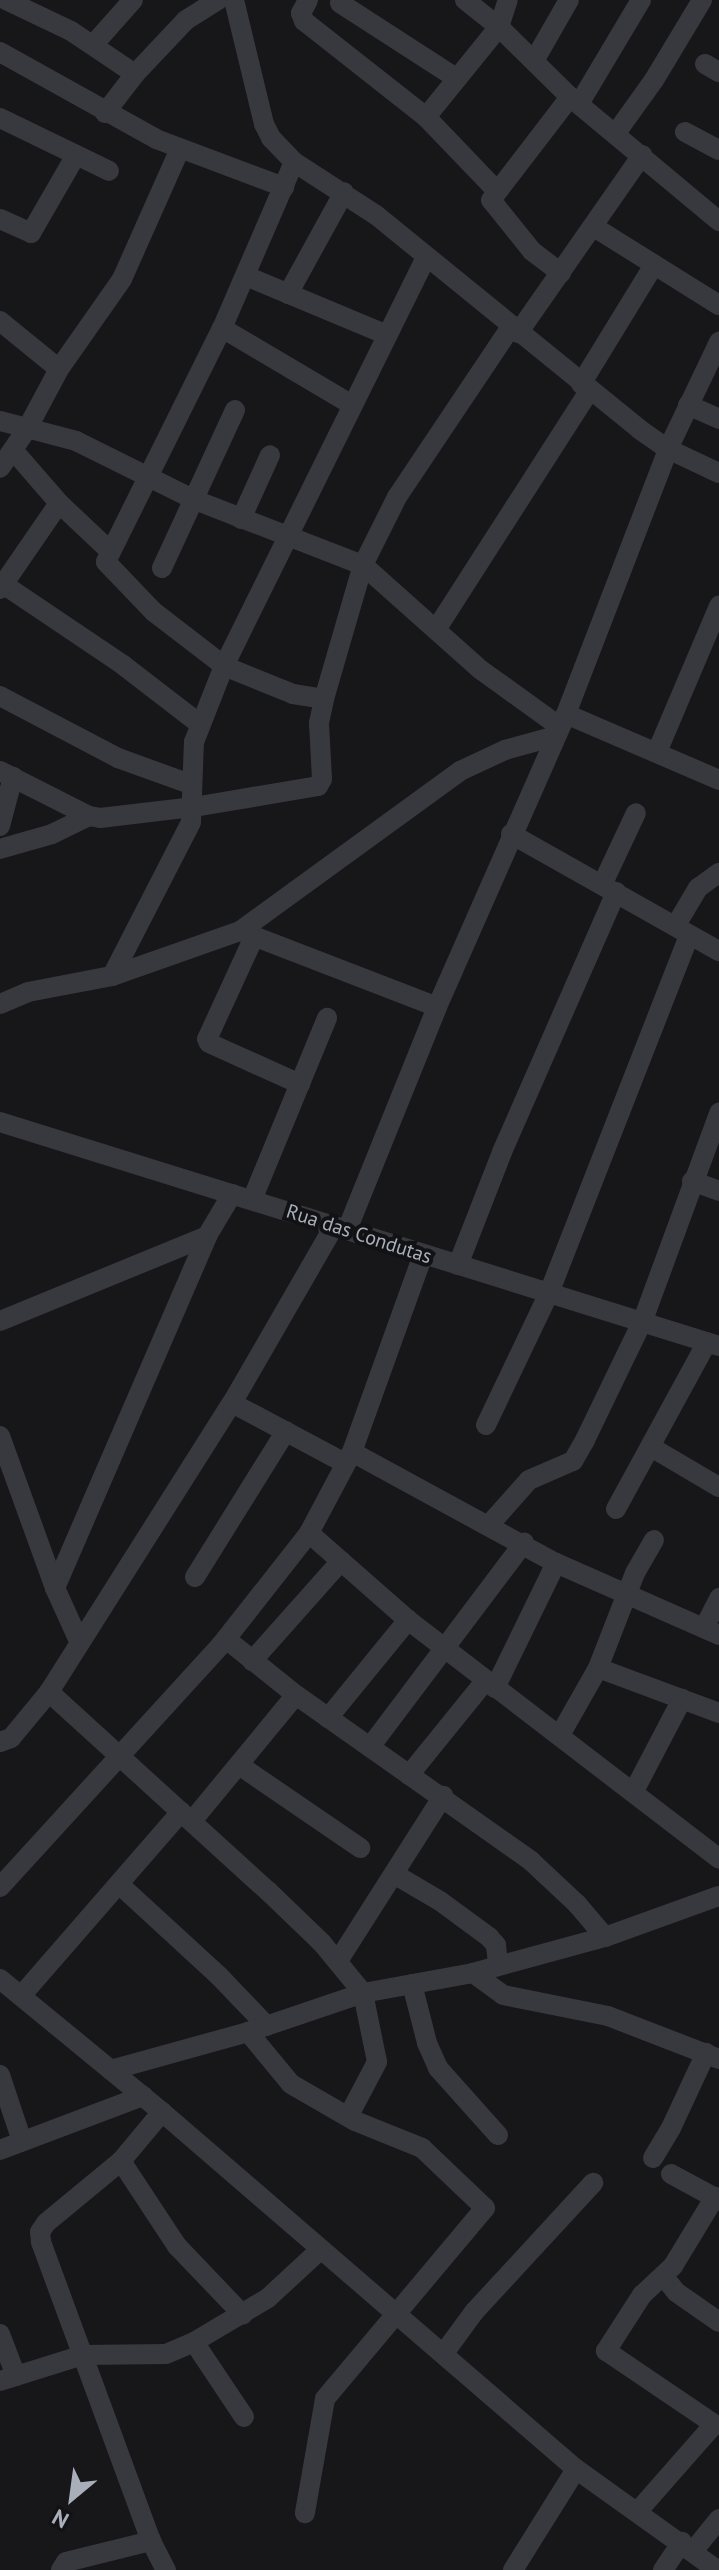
<!DOCTYPE html>
<style>
body{margin:0}
#map{position:relative;width:719px;height:2570px;overflow:hidden;background:#171719;font-family:"PT Sans",sans-serif}
div>[style]{position:absolute}
[style*='--x']{left:calc(var(--x)*1px);top:calc(var(--y)*1px);width:calc(var(--w)*1px);rotate:calc(var(--a)*1deg)}
.minor>*{height:20px;margin:-10px;padding:0 10px;transform-origin:10px;border-radius:10px;background:#38393f}
span{translate:-50% -50%;white-space:nowrap;text-align:center;line-height:1.15;-webkit-text-stroke:8px #121215;paint-order:stroke}
.street-label{font-size:20px;color:#a8afba}
.north{position:absolute;left:32px;top:2458px;width:80px;height:80px;-webkit-text-stroke:6px #121215;paint-order:stroke;rotate:209deg;font-size:22px;font-weight:700;line-height:32px;text-align:center;color:#a8afba}
.north::after{content:'';display:block;margin:auto;width:28px;height:36px;background:#a8afba;clip-path:polygon(50% 0,100% 100%,50% 72%,0 100%)}
</style>
<div id="map">
<div class="minor">
<div style="--x:6;--y:0;--w:72;--a:25.5"></div>
<div style="--x:71;--y:31;--w:77;--a:33.9"></div>
<div style="--x:234;--y:0;--w:128;--a:76.4"></div>
<div style="--x:264;--y:124;--w:16;--a:63"></div>
<div style="--x:271;--y:138;--w:33;--a:46"></div>
<div style="--x:294;--y:162;--w:98;--a:32.9"></div>
<div style="--x:376;--y:215;--w:339;--a:39.1"></div>
<div style="--x:639;--y:429;--w:35;--a:35"></div>
<div style="--x:668;--y:449;--w:56;--a:25.2"></div>
<div style="--x:308;--y:0;--w:15;--a:118"></div>
<div style="--x:301;--y:13;--w:9;--a:69"></div>
<div style="--x:304;--y:21;--w:155;--a:38.2"></div>
<div style="--x:426;--y:117;--w:103;--a:46.2"></div>
<div style="--x:465;--y:0;--w:43;--a:38.5"></div>
<div style="--x:499;--y:27;--w:100;--a:44.6"></div>
<div style="--x:570;--y:97;--w:194;--a:39.8"></div>
<div style="--x:340;--y:3;--w:138;--a:32.9"></div>
<div style="--x:93;--y:45;--w:60;--a:-48.4"></div>
<div style="--x:0;--y:52;--w:179;--a:29.1"></div>
<div style="--x:156;--y:139;--w:137;--a:20.6"></div>
<div style="--x:534;--y:61;--w:70;--a:-60.2"></div>
<div style="--x:705;--y:64;--w:16;--a:30"></div>
<div style="--x:579;--y:104;--w:121;--a:-59.2"></div>
<div style="--x:105;--y:113;--w:49;--a:-52.4"></div>
<div style="--x:135;--y:74;--w:74;--a:-46.6"></div>
<div style="--x:186;--y:20;--w:38;--a:-32"></div>
<div style="--x:426;--y:117;--w:116;--a:-51"></div>
<div style="--x:499;--y:27;--w:28;--a:-72"></div>
<div style="--x:0;--y:118;--w:121;--a:25.9"></div>
<div style="--x:685;--y:132;--w:38;--a:28"></div>
<div style="--x:616;--y:133;--w:65;--a:-54.4"></div>
<div style="--x:654;--y:80;--w:93;--a:-59"></div>
<div style="--x:294;--y:162;--w:181;--a:113.4"></div>
<div style="--x:222;--y:328;--w:261;--a:116.4"></div>
<div style="--x:106;--y:562;--w:69;--a:46.2"></div>
<div style="--x:154;--y:612;--w:88;--a:37.6"></div>
<div style="--x:224;--y:666;--w:74;--a:22.1"></div>
<div style="--x:293;--y:694;--w:31;--a:9"></div>
<div style="--x:0;--y:219;--w:34;--a:24"></div>
<div style="--x:31;--y:233;--w:90;--a:-60"></div>
<div style="--x:594;--y:227;--w:147;--a:32"></div>
<div style="--x:561;--y:273;--w:36;--a:-143"></div>
<div style="--x:532;--y:251;--w:65;--a:-128.8"></div>
<div style="--x:491;--y:200;--w:130;--a:-52.5"></div>
<div style="--x:246;--y:276;--w:153;--a:22.7"></div>
<div style="--x:288;--y:294;--w:116;--a:-61.2"></div>
<div style="--x:0;--y:321;--w:76;--a:39.1"></div>
<div style="--x:59;--y:369;--w:68;--a:118.1"></div>
<div style="--x:27;--y:429;--w:47;--a:124.7"></div>
<div style="--x:222;--y:328;--w:151;--a:30.6"></div>
<div style="--x:518;--y:333;--w:217;--a:-55.1"></div>
<div style="--x:59;--y:369;--w:110;--a:-55"></div>
<div style="--x:122;--y:279;--w:142;--a:-66"></div>
<div style="--x:581;--y:384;--w:140;--a:-58.5"></div>
<div style="--x:688;--y:405;--w:34;--a:24"></div>
<div style="--x:0;--y:421;--w:79;--a:14.7"></div>
<div style="--x:76;--y:441;--w:133;--a:26.4"></div>
<div style="--x:195;--y:500;--w:180;--a:21.2"></div>
<div style="--x:363;--y:565;--w:158;--a:41.7"></div>
<div style="--x:481;--y:670;--w:96;--a:35.7"></div>
<div style="--x:13;--y:450;--w:70;--a:49"></div>
<div style="--x:59;--y:503;--w:71;--a:43.3"></div>
<div style="--x:241;--y:519;--w:70;--a:-65.6"></div>
<div style="--x:162;--y:568;--w:174;--a:-65.2"></div>
<div style="--x:3;--y:584;--w:145;--a:34"></div>
<div style="--x:123;--y:665;--w:98;--a:37.6"></div>
<div style="--x:0;--y:589;--w:104;--a:-55.5"></div>
<div style="--x:437;--y:628;--w:282;--a:-57.3"></div>
<div style="--x:0;--y:696;--w:133;--a:27.7"></div>
<div style="--x:118;--y:758;--w:77;--a:19.9"></div>
<div style="--x:566;--y:714;--w:167;--a:23.3"></div>
<div style="--x:657;--y:752;--w:159;--a:-67"></div>
<div style="--x:0;--y:771;--w:100;--a:26.8"></div>
<div style="--x:89;--y:816;--w:11;--a:10"></div>
<div style="--x:100;--y:818;--w:95;--a:-6.7"></div>
<div style="--x:194;--y:807;--w:126;--a:-9.6"></div>
<div style="--x:318;--y:786;--w:8;--a:-60"></div>
<div style="--x:322;--y:779;--w:56;--a:-93.1"></div>
<div style="--x:319;--y:723;--w:25;--a:-78"></div>
<div style="--x:324;--y:699;--w:140;--a:-73.8"></div>
<div style="--x:363;--y:565;--w:76;--a:-63.4"></div>
<div style="--x:397;--y:497;--w:203;--a:-56.2"></div>
<div style="--x:0;--y:826;--w:51;--a:-75.1"></div>
<div style="--x:511;--y:834;--w:239;--a:29.4"></div>
<div style="--x:0;--y:849;--w:54;--a:-16.1"></div>
<div style="--x:52;--y:834;--w:41;--a:-25.9"></div>
<div style="--x:603;--y:883;--w:77;--a:-64.8"></div>
<div style="--x:676;--y:925;--w:43;--a:-59.3"></div>
<div style="--x:698;--y:888;--w:26;--a:-36"></div>
<div style="--x:243;--y:932;--w:208;--a:21.1"></div>
<div style="--x:254;--y:937;--w:112;--a:114.7"></div>
<div style="--x:207;--y:1039;--w:4;--a:63"></div>
<div style="--x:209;--y:1043;--w:100;--a:24.3"></div>
<div style="--x:112;--y:976;--w:173;--a:-62.8"></div>
<div style="--x:191;--y:822;--w:80;--a:-87.9"></div>
<div style="--x:194;--y:742;--w:82;--a:-68.5"></div>
<div style="--x:224;--y:666;--w:456;--a:-63.7"></div>
<div style="--x:0;--y:1004;--w:30;--a:-23"></div>
<div style="--x:28;--y:992;--w:86;--a:-10.8"></div>
<div style="--x:112;--y:976;--w:136;--a:-19.4"></div>
<div style="--x:240;--y:931;--w:272;--a:-36"></div>
<div style="--x:460;--y:771;--w:50;--a:-25"></div>
<div style="--x:505;--y:750;--w:52;--a:-15.6"></div>
<div style="--x:0;--y:1122;--w:753;--a:17.3"></div>
<div style="--x:692;--y:1181;--w:29;--a:20"></div>
<div style="--x:252;--y:1200;--w:197;--a:-67.6"></div>
<div style="--x:347;--y:1230;--w:240;--a:-68"></div>
<div style="--x:437;--y:1007;--w:320;--a:-66.2"></div>
<div style="--x:566;--y:714;--w:284;--a:-68.9"></div>
<div style="--x:668;--y:449;--w:119;--a:-64.5"></div>
<div style="--x:458;--y:1265;--w:121;--a:-68.7"></div>
<div style="--x:502;--y:1152;--w:284;--a:-66.3"></div>
<div style="--x:0;--y:1321;--w:224;--a:-22.3"></div>
<div style="--x:232;--y:1403;--w:128;--a:28"></div>
<div style="--x:486;--y:1425;--w:146;--a:-64.5"></div>
<div style="--x:549;--y:1293;--w:384;--a:-68.6"></div>
<div style="--x:0;--y:1436;--w:162;--a:70.1"></div>
<div style="--x:55;--y:1588;--w:58;--a:65.6"></div>
<div style="--x:651;--y:1447;--w:79;--a:30.5"></div>
<div style="--x:352;--y:1452;--w:232;--a:28.6"></div>
<div style="--x:556;--y:1563;--w:178;--a:23.8"></div>
<div style="--x:616;--y:1509;--w:190;--a:-61.4"></div>
<div style="--x:489;--y:1525;--w:60;--a:-48.4"></div>
<div style="--x:529;--y:1480;--w:48;--a:-23.4"></div>
<div style="--x:573;--y:1461;--w:24;--a:-60"></div>
<div style="--x:585;--y:1440;--w:133;--a:-64.2"></div>
<div style="--x:643;--y:1320;--w:221;--a:-69.8"></div>
<div style="--x:309;--y:1533;--w:132;--a:41.3"></div>
<div style="--x:408;--y:1620;--w:392;--a:37.5"></div>
<div style="--x:195;--y:1577;--w:172;--a:-58.1"></div>
<div style="--x:55;--y:1588;--w:383;--a:-66.6"></div>
<div style="--x:207;--y:1236;--w:49;--a:-59.2"></div>
<div style="--x:704;--y:1628;--w:34;--a:-63"></div>
<div style="--x:226;--y:1639;--w:90;--a:38.7"></div>
<div style="--x:296;--y:1695;--w:288;--a:35.2"></div>
<div style="--x:531;--y:1861;--w:63;--a:43.1"></div>
<div style="--x:577;--y:1904;--w:43;--a:49.7"></div>
<div style="--x:252;--y:1661;--w:134;--a:-48.3"></div>
<div style="--x:598;--y:1668;--w:129;--a:20.4"></div>
<div style="--x:495;--y:1688;--w:139;--a:-64"></div>
<div style="--x:49;--y:1692;--w:296;--a:42.3"></div>
<div style="--x:268;--y:1891;--w:75;--a:43.9"></div>
<div style="--x:322;--y:1943;--w:65;--a:50.6"></div>
<div style="--x:363;--y:1993;--w:70;--a:78.5"></div>
<div style="--x:377;--y:2062;--w:62;--a:117.8"></div>
<div style="--x:328;--y:1718;--w:127;--a:-50.8"></div>
<div style="--x:560;--y:1735;--w:77;--a:-60.4"></div>
<div style="--x:598;--y:1668;--w:102;--a:-68.7"></div>
<div style="--x:635;--y:1573;--w:38;--a:-60"></div>
<div style="--x:0;--y:1742;--w:12;--a:-20"></div>
<div style="--x:11;--y:1738;--w:60;--a:-50.4"></div>
<div style="--x:49;--y:1692;--w:342;--a:-57.7"></div>
<div style="--x:232;--y:1403;--w:204;--a:-60"></div>
<div style="--x:370;--y:1747;--w:256;--a:-53"></div>
<div style="--x:239;--y:1765;--w:147;--a:34.4"></div>
<div style="--x:409;--y:1775;--w:122;--a:-51"></div>
<div style="--x:634;--y:1791;--w:104;--a:-62.4"></div>
<div style="--x:192;--y:1821;--w:163;--a:-50.5"></div>
<div style="--x:394;--y:1874;--w:53;--a:30.4"></div>
<div style="--x:440;--y:1901;--w:61;--a:36.3"></div>
<div style="--x:489;--y:1937;--w:11;--a:49"></div>
<div style="--x:496;--y:1945;--w:20;--a:84"></div>
<div style="--x:120;--y:1885;--w:134;--a:42.6"></div>
<div style="--x:219;--y:1976;--w:69;--a:46.2"></div>
<div style="--x:0;--y:1887;--w:328;--a:-47.6"></div>
<div style="--x:221;--y:1645;--w:142;--a:-51.8"></div>
<div style="--x:309;--y:1533;--w:92;--a:-62"></div>
<div style="--x:352;--y:1452;--w:209;--a:-70.2"></div>
<div style="--x:338;--y:1961;--w:196;--a:-57.5"></div>
<div style="--x:473;--y:1973;--w:37;--a:36"></div>
<div style="--x:503;--y:1995;--w:107;--a:11.3"></div>
<div style="--x:608;--y:2016;--w:119;--a:21.2"></div>
<div style="--x:0;--y:1979;--w:210;--a:39.4"></div>
<div style="--x:162;--y:2112;--w:547;--a:40.77"></div>
<div style="--x:576;--y:2469;--w:173;--a:35.6"></div>
<div style="--x:412;--y:1984;--w:61;--a:75.7"></div>
<div style="--x:427;--y:2043;--w:27;--a:66"></div>
<div style="--x:438;--y:2068;--w:90;--a:48.2"></div>
<div style="--x:21;--y:1996;--w:244;--a:-49"></div>
<div style="--x:248;--y:2032;--w:67;--a:50.4"></div>
<div style="--x:291;--y:2084;--w:74;--a:30"></div>
<div style="--x:355;--y:2121;--w:72;--a:21.9"></div>
<div style="--x:422;--y:2148;--w:87;--a:43.6"></div>
<div style="--x:485;--y:2208;--w:249;--a:130"></div>
<div style="--x:325;--y:2399;--w:116;--a:100"></div>
<div style="--x:111;--y:2070;--w:142;--a:-15.5"></div>
<div style="--x:248;--y:2032;--w:121;--a:-18.7"></div>
<div style="--x:363;--y:1993;--w:112;--a:-10.3"></div>
<div style="--x:473;--y:1973;--w:137;--a:-15.3"></div>
<div style="--x:605;--y:1937;--w:121;--a:-19.8"></div>
<div style="--x:0;--y:2075;--w:70;--a:71.6"></div>
<div style="--x:162;--y:2112;--w:64;--a:129.9"></div>
<div style="--x:121;--y:2161;--w:97;--a:140.4"></div>
<div style="--x:46;--y:2223;--w:11;--a:124"></div>
<div style="--x:40;--y:2232;--w:10;--a:84"></div>
<div style="--x:41;--y:2242;--w:319;--a:69.8"></div>
<div style="--x:151;--y:2541;--w:33;--a:63"></div>
<div style="--x:0;--y:2150;--w:153;--a:-20.7"></div>
<div style="--x:653;--y:2158;--w:35;--a:-59"></div>
<div style="--x:671;--y:2128;--w:83;--a:-65"></div>
<div style="--x:121;--y:2161;--w:102;--a:56.6"></div>
<div style="--x:177;--y:2246;--w:95;--a:46.3"></div>
<div style="--x:671;--y:2174;--w:55;--a:28.4"></div>
<div style="--x:664;--y:2277;--w:19;--a:51"></div>
<div style="--x:676;--y:2292;--w:52;--a:34.9"></div>
<div style="--x:0;--y:2334;--w:45;--a:69.1"></div>
<div style="--x:194;--y:2342;--w:90;--a:56.3"></div>
<div style="--x:444;--y:2353;--w:51;--a:-53.8"></div>
<div style="--x:474;--y:2312;--w:176;--a:-47.3"></div>
<div style="--x:0;--y:2381;--w:87;--a:-17.4"></div>
<div style="--x:83;--y:2355;--w:83;--a:-0.7"></div>
<div style="--x:166;--y:2354;--w:30;--a:-23"></div>
<div style="--x:194;--y:2342;--w:86;--a:-30.7"></div>
<div style="--x:268;--y:2298;--w:69;--a:-42.7"></div>
<div style="--x:638;--y:2511;--w:111;--a:-48.7"></div>
<div style="--x:711;--y:2428;--w:6;--a:-90"></div>
<div style="--x:711;--y:2422;--w:127;--a:-145.9"></div>
<div style="--x:606;--y:2351;--w:67;--a:-57.3"></div>
<div style="--x:642;--y:2295;--w:42;--a:-43.1"></div>
<div style="--x:673;--y:2266;--w:81;--a:-58.7"></div>
<div style="--x:694;--y:2550;--w:40;--a:-51"></div>
<div style="--x:61;--y:2570;--w:9;--a:-58"></div>
<div style="--x:66;--y:2562;--w:88;--a:-13.9"></div>
<div style="--x:513;--y:2570;--w:119;--a:-58"></div>
<div style="--x:663;--y:2570;--w:34;--a:-56"></div>
</div>
<div class="street-label">
<span style="left:359px;top:1234px;rotate:18deg">Rua das Condutas</span>
</div>
<div class="north">N</div>
</div>
